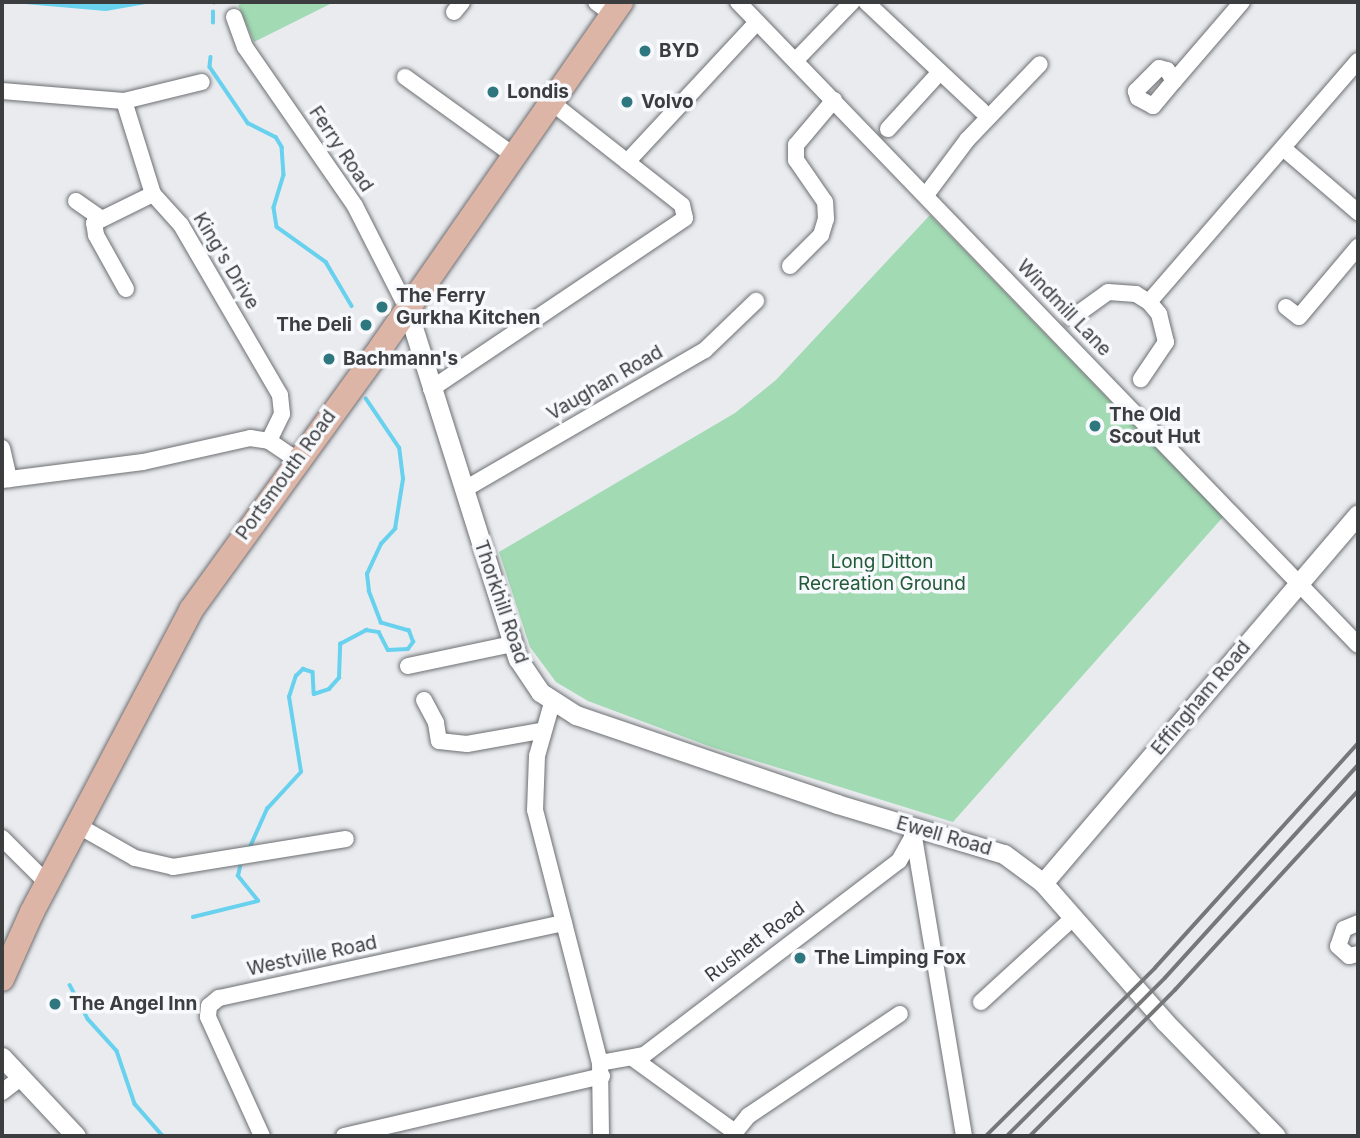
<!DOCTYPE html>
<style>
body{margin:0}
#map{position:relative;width:1360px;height:1138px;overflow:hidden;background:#e9ebef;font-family:Inter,sans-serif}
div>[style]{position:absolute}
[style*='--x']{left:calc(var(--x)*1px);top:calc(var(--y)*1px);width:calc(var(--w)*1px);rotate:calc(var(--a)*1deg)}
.green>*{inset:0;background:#a1dab3}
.water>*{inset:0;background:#67d1ee}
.stream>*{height:3.5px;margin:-1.75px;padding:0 1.75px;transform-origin:1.75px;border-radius:1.75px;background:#67d1ee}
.roads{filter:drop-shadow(0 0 2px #6d6f72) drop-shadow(0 0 2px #6d6f72)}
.minor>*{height:16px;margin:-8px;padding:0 8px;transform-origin:8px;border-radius:8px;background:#fff}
.tertiary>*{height:19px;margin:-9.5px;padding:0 9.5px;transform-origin:9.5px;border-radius:9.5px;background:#fff}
.primary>*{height:24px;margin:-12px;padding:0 12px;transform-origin:12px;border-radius:12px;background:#ddb5a7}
.rail>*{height:3.5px;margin:-1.75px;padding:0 1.75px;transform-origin:1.75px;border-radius:1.75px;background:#757779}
.dots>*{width:19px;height:19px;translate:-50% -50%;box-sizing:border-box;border:4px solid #f7f9fc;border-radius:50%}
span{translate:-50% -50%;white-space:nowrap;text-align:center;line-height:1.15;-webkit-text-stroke:7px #f7f9fc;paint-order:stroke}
.poi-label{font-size:19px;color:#3c3d3e;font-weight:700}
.left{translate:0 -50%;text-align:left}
.right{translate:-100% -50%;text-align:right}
.street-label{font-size:19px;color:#3c3d3e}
.park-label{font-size:19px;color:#235b39}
.frame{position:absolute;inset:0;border:4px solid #3c3d3e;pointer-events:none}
</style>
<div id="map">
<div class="green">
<div style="clip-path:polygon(247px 2px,334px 2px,254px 42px,238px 5px)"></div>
<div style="clip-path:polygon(930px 215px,1223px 517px,953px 822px,711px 747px,588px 701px,556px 682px,530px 647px,499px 552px,735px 413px,776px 380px)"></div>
</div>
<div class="water">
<div style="clip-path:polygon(2px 2px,157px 2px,106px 11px)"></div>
</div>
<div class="stream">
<div style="--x:214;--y:3;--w:1;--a:-90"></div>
<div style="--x:213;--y:23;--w:11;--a:-90"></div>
<div style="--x:211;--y:57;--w:10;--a:96"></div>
<div style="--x:210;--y:67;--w:68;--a:55.8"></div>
<div style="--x:248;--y:123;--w:31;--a:27"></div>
<div style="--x:276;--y:137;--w:12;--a:59"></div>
<div style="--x:282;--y:147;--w:28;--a:86"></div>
<div style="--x:284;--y:175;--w:34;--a:107"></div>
<div style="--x:274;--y:208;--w:19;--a:81"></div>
<div style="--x:277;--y:227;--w:60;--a:35.5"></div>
<div style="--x:326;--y:262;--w:51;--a:59.4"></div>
<div style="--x:250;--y:847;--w:42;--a:-65.9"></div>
<div style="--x:267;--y:809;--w:50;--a:-47.4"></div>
<div style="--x:301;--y:772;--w:76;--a:-99.1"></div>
<div style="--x:289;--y:697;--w:22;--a:-72"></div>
<div style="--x:296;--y:676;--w:10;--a:-45"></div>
<div style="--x:303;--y:669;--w:10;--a:17"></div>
<div style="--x:313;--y:672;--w:22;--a:87"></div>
<div style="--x:314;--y:694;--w:16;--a:-18"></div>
<div style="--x:329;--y:689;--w:15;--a:-48"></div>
<div style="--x:339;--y:678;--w:34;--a:-88"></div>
<div style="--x:340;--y:644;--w:30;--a:-28"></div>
<div style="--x:366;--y:630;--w:13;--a:9"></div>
<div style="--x:379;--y:632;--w:20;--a:63"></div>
<div style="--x:388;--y:650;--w:20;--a:-3"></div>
<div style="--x:408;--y:649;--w:9;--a:-54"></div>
<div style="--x:413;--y:642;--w:12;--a:-110"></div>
<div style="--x:409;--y:631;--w:29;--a:-164"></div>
<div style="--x:381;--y:623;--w:34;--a:-111"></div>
<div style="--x:369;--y:591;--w:17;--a:-97"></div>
<div style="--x:367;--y:574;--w:33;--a:-65"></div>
<div style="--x:381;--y:544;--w:21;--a:-47"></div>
<div style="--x:395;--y:529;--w:51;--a:-80.9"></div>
<div style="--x:403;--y:479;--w:31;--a:-97"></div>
<div style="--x:399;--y:448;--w:59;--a:-124"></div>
<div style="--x:193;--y:917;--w:67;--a:-13.8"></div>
<div style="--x:258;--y:901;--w:32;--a:-129"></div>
<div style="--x:238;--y:876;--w:9;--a:-77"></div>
<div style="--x:70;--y:985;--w:38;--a:62"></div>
<div style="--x:88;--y:1019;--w:43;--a:47.8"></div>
<div style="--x:117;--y:1051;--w:56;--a:71.2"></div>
<div style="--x:135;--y:1104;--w:43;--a:48.8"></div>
</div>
<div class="roads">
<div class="minor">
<div style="--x:596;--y:2;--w:20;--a:37"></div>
<div style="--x:738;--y:2;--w:893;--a:46.04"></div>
<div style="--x:866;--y:2;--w:159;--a:43.2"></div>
<div style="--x:454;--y:12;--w:13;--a:-51"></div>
<div style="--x:234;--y:17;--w:32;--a:70"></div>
<div style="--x:245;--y:47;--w:193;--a:55.3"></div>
<div style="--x:355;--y:206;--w:114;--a:63"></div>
<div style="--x:796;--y:60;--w:81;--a:-46"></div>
<div style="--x:405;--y:77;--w:133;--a:35.8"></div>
<div style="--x:1174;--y:81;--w:13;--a:-122"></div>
<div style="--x:1167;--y:70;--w:8;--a:-166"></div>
<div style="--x:1159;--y:68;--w:33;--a:135"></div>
<div style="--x:1136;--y:91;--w:7;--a:74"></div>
<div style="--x:1138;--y:98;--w:17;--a:28"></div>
<div style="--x:1153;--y:106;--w:33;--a:-50"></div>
<div style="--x:1174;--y:81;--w:104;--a:-49.3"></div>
<div style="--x:2;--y:91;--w:122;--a:4.7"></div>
<div style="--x:124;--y:101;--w:80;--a:-13.7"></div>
<div style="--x:124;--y:101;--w:97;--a:72.7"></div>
<div style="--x:153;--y:194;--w:42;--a:47.9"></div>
<div style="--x:181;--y:225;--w:197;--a:59.8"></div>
<div style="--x:280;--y:395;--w:19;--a:84"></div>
<div style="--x:282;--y:414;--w:30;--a:116"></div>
<div style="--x:888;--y:129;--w:76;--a:-47.7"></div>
<div style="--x:1283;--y:148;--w:99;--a:40.5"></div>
<div style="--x:627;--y:162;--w:191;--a:-47.1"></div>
<div style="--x:926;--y:195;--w:69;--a:-53.3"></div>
<div style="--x:967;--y:140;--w:105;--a:-46.2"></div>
<div style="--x:76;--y:201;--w:28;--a:35"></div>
<div style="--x:790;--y:266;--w:44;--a:-45"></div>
<div style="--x:821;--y:235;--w:17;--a:-73"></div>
<div style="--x:826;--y:219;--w:17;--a:-93"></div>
<div style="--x:825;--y:202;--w:51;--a:-124.6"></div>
<div style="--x:796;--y:160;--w:15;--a:-90"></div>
<div style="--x:796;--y:145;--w:59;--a:-49.8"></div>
<div style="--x:126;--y:289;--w:62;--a:-119.1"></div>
<div style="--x:96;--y:235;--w:12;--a:-99"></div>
<div style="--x:94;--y:223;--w:66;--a:-26.2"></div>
<div style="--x:1149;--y:302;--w:319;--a:-49.1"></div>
<div style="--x:1286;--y:307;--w:16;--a:38"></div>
<div style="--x:1299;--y:317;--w:92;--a:-49.9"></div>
<div style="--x:1072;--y:318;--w:44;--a:-35.8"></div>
<div style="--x:1108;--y:292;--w:28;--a:4"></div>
<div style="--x:1136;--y:294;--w:15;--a:32"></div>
<div style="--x:1149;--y:302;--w:16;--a:50"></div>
<div style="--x:1159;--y:314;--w:29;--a:76"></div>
<div style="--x:1166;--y:342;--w:45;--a:124"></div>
<div style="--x:431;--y:389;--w:306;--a:-33.9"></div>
<div style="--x:685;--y:218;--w:13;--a:-103"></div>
<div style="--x:682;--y:205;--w:167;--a:-141.8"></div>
<div style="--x:2;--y:448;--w:32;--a:77"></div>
<div style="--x:2;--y:480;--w:142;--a:-7.3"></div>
<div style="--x:143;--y:462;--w:110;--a:-12.6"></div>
<div style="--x:250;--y:438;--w:19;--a:9"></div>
<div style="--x:269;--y:441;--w:34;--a:34"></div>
<div style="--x:465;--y:489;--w:277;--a:-30.1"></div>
<div style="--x:705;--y:350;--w:71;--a:-43.9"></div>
<div style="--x:408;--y:666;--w:106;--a:-11.9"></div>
<div style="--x:424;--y:700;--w:26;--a:62"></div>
<div style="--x:436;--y:723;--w:18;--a:81"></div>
<div style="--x:439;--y:741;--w:28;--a:6"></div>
<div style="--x:467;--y:744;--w:75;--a:-10"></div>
<div style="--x:552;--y:703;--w:55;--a:105.8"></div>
<div style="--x:537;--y:756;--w:54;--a:92.1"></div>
<div style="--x:535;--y:810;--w:261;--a:75.6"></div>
<div style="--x:600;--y:1063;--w:73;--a:89.2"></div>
<div style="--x:77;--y:825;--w:67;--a:29.6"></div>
<div style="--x:135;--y:858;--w:39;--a:13"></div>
<div style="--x:173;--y:867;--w:175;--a:-9.2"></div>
<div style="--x:914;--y:837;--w:303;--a:80.5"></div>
<div style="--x:2;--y:838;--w:65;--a:45"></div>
<div style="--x:1358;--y:923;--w:15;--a:157"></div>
<div style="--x:1344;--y:929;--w:18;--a:109"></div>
<div style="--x:1338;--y:946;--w:15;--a:42"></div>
<div style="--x:1349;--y:956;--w:9;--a:-13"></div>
<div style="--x:981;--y:1002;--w:126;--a:-42.4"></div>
<div style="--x:634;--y:1059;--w:125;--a:35.9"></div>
<div style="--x:600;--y:1063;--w:45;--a:-10.3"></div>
<div style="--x:644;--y:1055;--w:320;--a:-37.3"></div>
<div style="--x:899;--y:861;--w:26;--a:-61"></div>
<div style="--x:912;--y:838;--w:11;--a:-90"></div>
<div style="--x:2;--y:1092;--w:25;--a:-37"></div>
<div style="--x:262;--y:1136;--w:131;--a:-114.4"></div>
<div style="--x:208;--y:1017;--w:11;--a:-85"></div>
<div style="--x:209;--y:1006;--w:13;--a:-39"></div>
<div style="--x:219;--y:998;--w:353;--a:-12.3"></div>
<div style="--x:344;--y:1136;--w:265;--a:-13.1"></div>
<div style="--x:732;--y:1136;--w:26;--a:-51"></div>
<div style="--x:748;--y:1116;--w:183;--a:-33.9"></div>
</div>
<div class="tertiary">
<div style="--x:407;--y:308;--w:368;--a:72.5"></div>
<div style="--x:518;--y:659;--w:40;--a:56"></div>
<div style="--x:540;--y:692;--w:43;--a:32.6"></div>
<div style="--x:576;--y:715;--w:276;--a:18.8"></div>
<div style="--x:837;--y:804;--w:174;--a:16.7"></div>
<div style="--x:1004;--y:854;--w:49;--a:36.6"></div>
<div style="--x:1043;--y:883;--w:185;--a:48.7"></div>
<div style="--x:1165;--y:1022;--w:159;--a:45.8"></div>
<div style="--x:1043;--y:883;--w:485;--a:-49.5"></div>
<div style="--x:2;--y:1057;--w:108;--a:46.9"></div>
</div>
<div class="primary">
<div style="--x:2;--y:979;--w:73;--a:-65.9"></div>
<div style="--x:32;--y:912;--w:341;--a:-62.2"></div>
<div style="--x:191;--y:610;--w:326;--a:-54.1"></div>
<div style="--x:382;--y:346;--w:419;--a:-55.2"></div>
</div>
</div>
<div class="rail">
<div style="--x:986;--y:1136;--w:238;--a:-44.8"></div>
<div style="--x:1155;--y:968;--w:303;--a:-47.9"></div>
<div style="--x:1007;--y:1136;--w:223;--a:-45"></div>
<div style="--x:1165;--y:978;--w:287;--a:-47.8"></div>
<div style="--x:1030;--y:1136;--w:206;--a:-45.2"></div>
<div style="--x:1175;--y:990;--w:270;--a:-47.4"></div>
</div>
<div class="dots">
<div style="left:645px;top:51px;background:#2e777e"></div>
<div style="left:493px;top:92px;background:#2e777e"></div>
<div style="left:627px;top:102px;background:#2e777e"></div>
<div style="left:382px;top:307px;background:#2e777e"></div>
<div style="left:366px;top:325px;background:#2e777e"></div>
<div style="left:329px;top:359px;background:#2e777e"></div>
<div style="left:1095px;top:426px;background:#2e777e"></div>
<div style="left:800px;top:958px;background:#2e777e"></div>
<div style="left:55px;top:1004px;background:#2e777e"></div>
</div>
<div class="poi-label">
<span class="left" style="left:659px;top:51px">BYD</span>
<span class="left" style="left:507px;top:92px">Londis</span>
<span class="left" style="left:641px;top:102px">Volvo</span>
<span class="left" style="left:396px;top:307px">The Ferry<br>Gurkha Kitchen</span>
<span class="right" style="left:352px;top:325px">The Deli</span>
<span class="left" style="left:343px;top:359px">Bachmann's</span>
<span class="left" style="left:1109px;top:426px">The Old<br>Scout Hut</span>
<span class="left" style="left:814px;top:958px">The Limping Fox</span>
<span class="left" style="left:69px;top:1004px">The Angel Inn</span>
</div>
<div class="street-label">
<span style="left:341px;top:149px;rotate:56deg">Ferry Road</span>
<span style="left:226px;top:261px;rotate:59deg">King's Drive</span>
<span style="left:1064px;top:308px;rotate:46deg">Windmill Lane</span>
<span style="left:605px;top:383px;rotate:-30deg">Vaughan Road</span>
<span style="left:286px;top:475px;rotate:-54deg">Portsmouth Road</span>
<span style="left:501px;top:602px;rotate:71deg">Thorkhill Road</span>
<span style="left:1201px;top:698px;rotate:-50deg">Effingham Road</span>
<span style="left:944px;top:836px;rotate:16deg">Ewell Road</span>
<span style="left:755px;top:942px;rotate:-37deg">Rushett Road</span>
<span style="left:312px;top:956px;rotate:-12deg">Westville Road</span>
</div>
<div class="park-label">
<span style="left:882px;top:573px">Long Ditton<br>Recreation Ground</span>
</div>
<div class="frame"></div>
</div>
